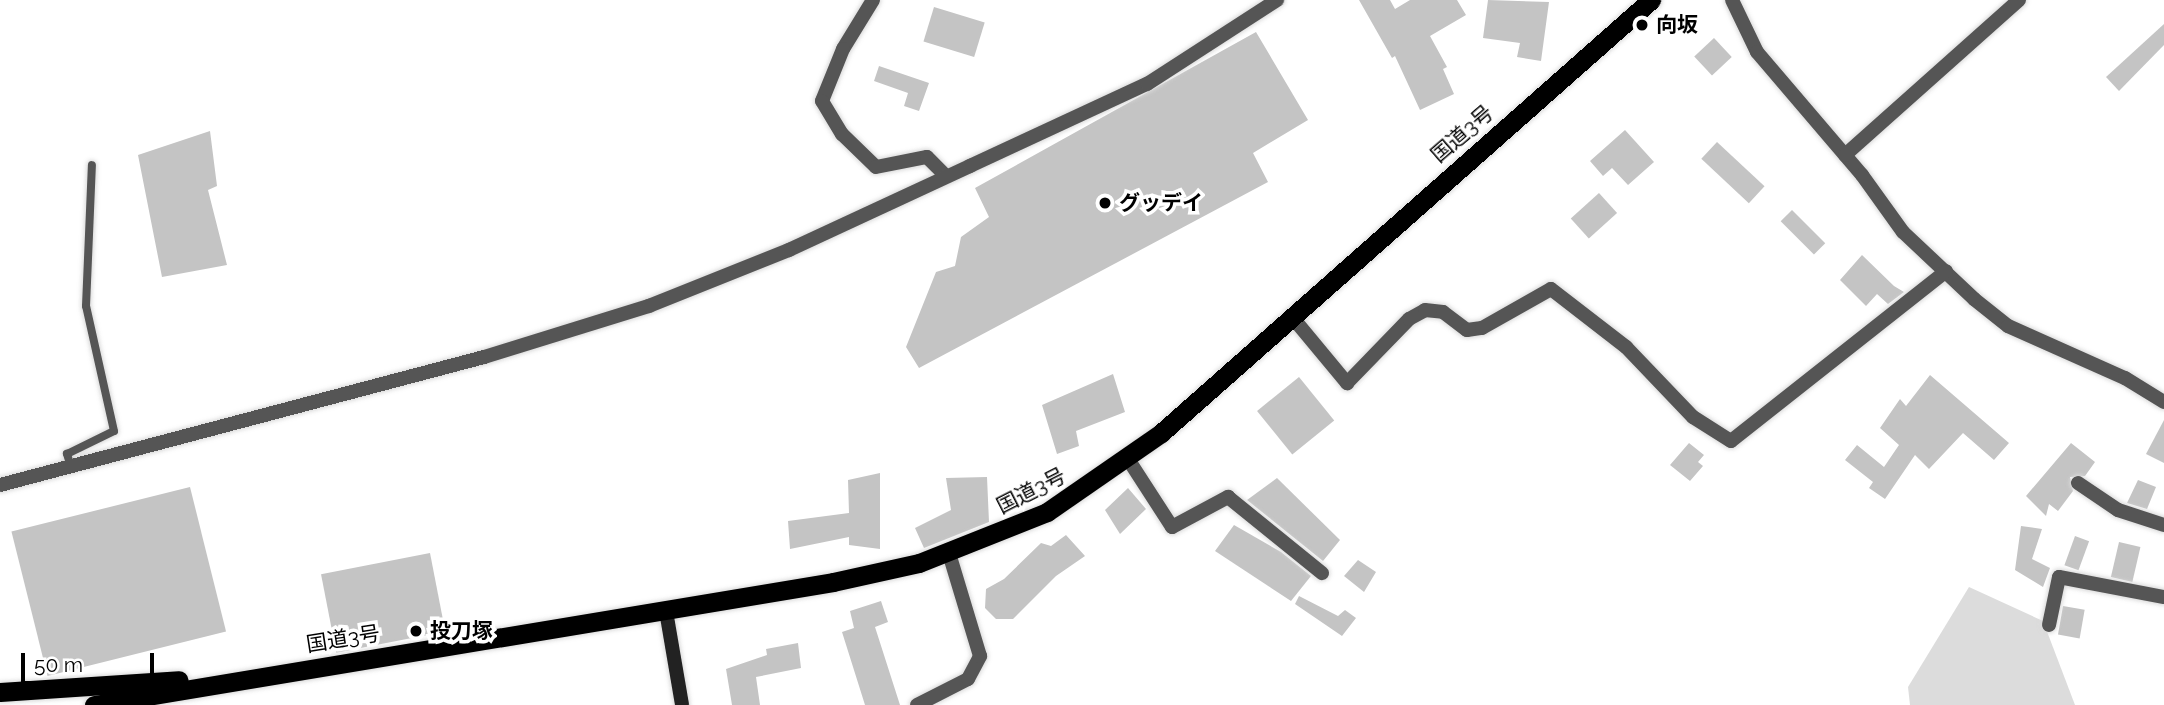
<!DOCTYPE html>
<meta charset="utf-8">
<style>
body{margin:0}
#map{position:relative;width:2164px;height:705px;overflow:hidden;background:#fff;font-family:Raleway,"Noto Sans JP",sans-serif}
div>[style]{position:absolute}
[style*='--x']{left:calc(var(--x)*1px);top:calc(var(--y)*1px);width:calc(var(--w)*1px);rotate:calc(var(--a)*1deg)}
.green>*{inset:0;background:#dcdcdc}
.building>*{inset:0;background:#c4c4c4;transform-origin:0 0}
.roads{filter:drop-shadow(0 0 2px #dbdbdb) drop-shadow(0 0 2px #dbdbdb)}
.service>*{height:8px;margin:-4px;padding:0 4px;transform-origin:4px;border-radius:4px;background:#555}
.minor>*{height:14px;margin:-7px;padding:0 7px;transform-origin:7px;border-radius:7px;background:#555}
.tertiary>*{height:14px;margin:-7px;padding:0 7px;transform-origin:7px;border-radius:7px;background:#555}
.secondary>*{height:14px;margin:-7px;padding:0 7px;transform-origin:7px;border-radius:7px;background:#222}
.trunk>*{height:19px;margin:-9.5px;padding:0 9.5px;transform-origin:9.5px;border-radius:9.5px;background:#000}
.dots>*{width:19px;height:19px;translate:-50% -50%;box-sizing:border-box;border:4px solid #fff;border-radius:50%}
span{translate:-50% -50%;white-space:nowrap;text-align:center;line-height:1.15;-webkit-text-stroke:7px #fff;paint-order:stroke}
.poi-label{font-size:21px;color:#000;font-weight:700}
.left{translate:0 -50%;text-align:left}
.street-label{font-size:21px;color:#000}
.scale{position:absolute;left:21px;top:653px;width:133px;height:32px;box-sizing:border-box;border:4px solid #000;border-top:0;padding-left:9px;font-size:21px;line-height:24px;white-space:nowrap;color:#000;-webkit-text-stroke:5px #fff;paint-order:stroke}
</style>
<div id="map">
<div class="green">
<div style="clip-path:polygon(1969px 587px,2043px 621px,2075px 705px,1910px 705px,1908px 687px)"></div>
</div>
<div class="building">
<div style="clip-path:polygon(1359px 0,1390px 0,1395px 9px,1410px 0,1457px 0,1466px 15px,1430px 36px,1447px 67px,1443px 69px,1454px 94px,1420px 110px,1395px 56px,1392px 58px)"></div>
<div style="clip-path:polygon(1488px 0,1549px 2px,1541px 61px,1517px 57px,1520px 43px,1483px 38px)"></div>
<div style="left:934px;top:7px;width:53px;height:36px;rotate:17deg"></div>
<div style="clip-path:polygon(2164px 24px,2164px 45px,2119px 91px,2106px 77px)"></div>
<div style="clip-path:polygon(1256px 32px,1308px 120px,1253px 153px,1268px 182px,919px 368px,906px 347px,936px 272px,955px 266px,961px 237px,989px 217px,975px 188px)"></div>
<div style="left:1714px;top:38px;width:26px;height:27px;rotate:47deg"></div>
<div style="clip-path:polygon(879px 66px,929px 83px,919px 111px,904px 106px,908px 93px,874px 81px)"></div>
<div style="clip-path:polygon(1625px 130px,1654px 162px,1628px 185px,1612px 168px,1603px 176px,1590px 161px)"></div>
<div style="clip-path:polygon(210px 131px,217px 186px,208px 190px,227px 265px,162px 277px,138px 155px)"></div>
<div style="left:1717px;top:142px;width:65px;height:23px;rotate:43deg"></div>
<div style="left:1599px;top:193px;width:27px;height:38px;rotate:48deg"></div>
<div style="left:1792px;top:210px;width:47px;height:16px;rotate:45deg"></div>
<div style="clip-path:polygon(1862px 255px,1894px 286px,1904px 292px,1888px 304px,1877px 294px,1866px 306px,1840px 280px)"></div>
<div style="clip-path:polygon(1113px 374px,1125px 412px,1076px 431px,1079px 446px,1057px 454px,1042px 405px)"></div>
<div style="clip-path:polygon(1930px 375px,2009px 443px,1994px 460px,1963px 433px,1929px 469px,1915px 455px,1885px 499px,1869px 488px,1873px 482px,1845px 460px,1857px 445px,1884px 467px,1899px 445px,1880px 428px,1900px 399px,1906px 406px)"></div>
<div style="left:1299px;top:377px;width:56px;height:54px;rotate:51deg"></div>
<div style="clip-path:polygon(2164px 420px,2164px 463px,2146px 454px)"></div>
<div style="clip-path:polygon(1689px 443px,1704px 455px,1698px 462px,1703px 466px,1690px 481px,1670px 465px)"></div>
<div style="clip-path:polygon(2071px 443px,2095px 462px,2085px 476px,2070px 477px,2073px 491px,2058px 511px,2049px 504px,2046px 516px,2026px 496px)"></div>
<div style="clip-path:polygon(880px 473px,880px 549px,849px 545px,849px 537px,790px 549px,788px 521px,849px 513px,848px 480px)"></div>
<div style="clip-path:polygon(987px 477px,989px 522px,924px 548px,915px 528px,951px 510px,946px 478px)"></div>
<div style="clip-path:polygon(1277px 478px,1340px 540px,1323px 561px,1247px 500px)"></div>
<div style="clip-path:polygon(2138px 480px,2156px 487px,2147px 509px,2127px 503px)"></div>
<div style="left:190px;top:487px;width:149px;height:184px;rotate:76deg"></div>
<div style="clip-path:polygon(1128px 488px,1146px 509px,1120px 534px,1105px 510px)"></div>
<div style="clip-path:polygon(1234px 525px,1281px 552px,1311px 576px,1291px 601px,1215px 551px)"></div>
<div style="clip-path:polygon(2021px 526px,2042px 529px,2032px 559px,2050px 568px,2043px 587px,2015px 570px)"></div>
<div style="clip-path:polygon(1066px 535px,1085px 556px,1056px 576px,1013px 619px,996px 619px,985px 608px,986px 589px,1004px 579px,1041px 543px,1051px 546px)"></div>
<div style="left:2075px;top:536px;width:15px;height:31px;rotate:20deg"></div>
<div style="left:2119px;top:542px;width:22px;height:36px;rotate:13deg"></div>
<div style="left:430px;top:553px;width:80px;height:111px;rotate:79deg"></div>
<div style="clip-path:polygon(1358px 560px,1376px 572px,1364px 592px,1344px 576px)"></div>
<div style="clip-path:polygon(1299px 596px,1338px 616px,1345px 610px,1356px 618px,1342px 636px,1295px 604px)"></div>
<div style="clip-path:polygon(881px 601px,888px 622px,875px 627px,900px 705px,865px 705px,842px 632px,854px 628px,850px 611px)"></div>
<div style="left:2063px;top:606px;width:22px;height:29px;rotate:10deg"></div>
<div style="clip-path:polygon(798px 643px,801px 668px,756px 677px,760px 705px,732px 705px,726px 669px,767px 655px,766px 649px)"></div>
</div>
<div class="roads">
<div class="service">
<div style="--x:71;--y:467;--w:14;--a:-107"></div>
<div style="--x:67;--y:454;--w:52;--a:-26.1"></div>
<div style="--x:114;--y:431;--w:128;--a:-102.6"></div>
<div style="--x:86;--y:306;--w:141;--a:-87.6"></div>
</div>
<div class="minor">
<div style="--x:873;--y:0;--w:57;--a:121.5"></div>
<div style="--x:843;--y:49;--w:56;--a:112"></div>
<div style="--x:822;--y:101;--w:39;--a:59"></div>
<div style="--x:842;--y:134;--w:47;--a:44.1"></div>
<div style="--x:876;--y:167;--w:52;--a:-11.1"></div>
<div style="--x:927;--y:157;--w:27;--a:45"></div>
<div style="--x:1732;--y:0;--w:58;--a:64.3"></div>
<div style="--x:1757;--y:52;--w:162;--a:49.5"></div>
<div style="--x:1862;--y:175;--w:70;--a:54.3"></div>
<div style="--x:1903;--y:232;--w:98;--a:43.3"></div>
<div style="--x:1974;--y:299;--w:43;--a:38.5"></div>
<div style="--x:2008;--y:326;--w:128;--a:24"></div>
<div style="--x:2125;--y:378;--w:46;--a:31.6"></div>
<div style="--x:1845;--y:155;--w:233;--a:-41.7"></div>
<div style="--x:1293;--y:318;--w:85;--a:50.3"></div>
<div style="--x:1347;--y:383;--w:89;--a:-45.9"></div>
<div style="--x:1409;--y:319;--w:18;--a:-29"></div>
<div style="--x:1425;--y:310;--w:18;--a:6"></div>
<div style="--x:1443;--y:312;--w:30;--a:37"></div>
<div style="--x:1467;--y:330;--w:15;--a:-8"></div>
<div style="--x:1482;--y:328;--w:79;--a:-29.5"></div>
<div style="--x:1551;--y:289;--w:95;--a:37.7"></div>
<div style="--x:1626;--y:347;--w:97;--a:46.3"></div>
<div style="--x:1693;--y:417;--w:45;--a:32.3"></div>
<div style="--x:1731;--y:441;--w:274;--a:-38.3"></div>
<div style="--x:1128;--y:459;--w:81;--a:57.1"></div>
<div style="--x:1172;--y:527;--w:64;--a:-28.2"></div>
<div style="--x:1228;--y:497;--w:121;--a:39"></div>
<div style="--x:2078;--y:483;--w:48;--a:34"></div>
<div style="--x:2118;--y:510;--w:48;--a:18.1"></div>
<div style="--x:0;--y:485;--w:501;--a:-14.81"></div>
<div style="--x:484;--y:357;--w:173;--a:-17.2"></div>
<div style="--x:649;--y:306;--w:151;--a:-21.8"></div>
<div style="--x:789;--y:250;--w:200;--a:-24.9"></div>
<div style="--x:2049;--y:625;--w:49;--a:-78.2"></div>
<div style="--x:2059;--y:577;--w:107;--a:10.8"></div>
<div style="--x:917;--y:705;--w:57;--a:-27"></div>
<div style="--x:968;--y:679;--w:26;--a:-62"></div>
<div style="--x:980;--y:656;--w:108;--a:-106.8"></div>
</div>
<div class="tertiary">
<div style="--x:970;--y:166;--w:195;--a:-24.9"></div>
<div style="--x:1147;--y:84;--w:155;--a:-32.9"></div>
</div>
<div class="secondary">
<div style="--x:666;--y:611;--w:95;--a:80.3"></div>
</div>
<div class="trunk">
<div style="--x:0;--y:692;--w:179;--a:-3.8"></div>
<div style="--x:94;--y:705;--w:749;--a:-9.45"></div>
<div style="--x:833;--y:582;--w:88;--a:-12.5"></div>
<div style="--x:919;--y:563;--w:138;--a:-21.7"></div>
<div style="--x:1047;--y:512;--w:139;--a:-34.7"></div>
<div style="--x:1161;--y:433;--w:654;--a:-41.47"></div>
</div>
</div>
<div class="dots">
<div style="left:1642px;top:25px;background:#000"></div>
<div style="left:1105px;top:203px;background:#000"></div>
<div style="left:416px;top:631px;background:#000"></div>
</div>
<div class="poi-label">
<span class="left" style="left:1656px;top:25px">向坂</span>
<span class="left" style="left:1119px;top:203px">グッデイ</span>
<span class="left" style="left:430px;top:631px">投刀塚</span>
</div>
<div class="street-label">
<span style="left:1462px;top:134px;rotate:-41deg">国道3号</span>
<span style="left:1031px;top:491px;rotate:-27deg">国道3号</span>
<span style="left:343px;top:639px;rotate:-9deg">国道3号</span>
</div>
<div class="scale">50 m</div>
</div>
